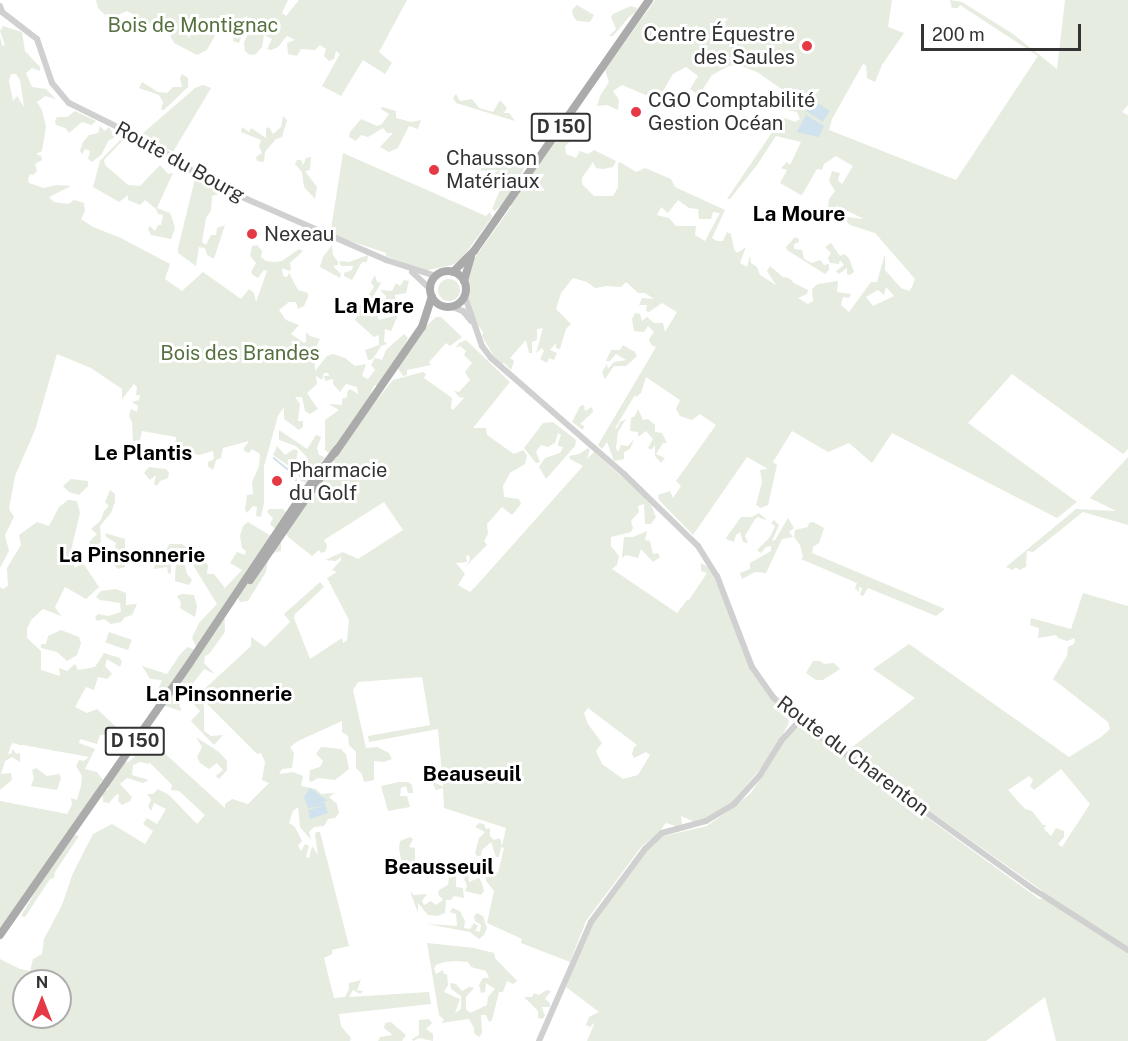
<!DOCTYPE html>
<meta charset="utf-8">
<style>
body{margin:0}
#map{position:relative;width:1128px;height:1041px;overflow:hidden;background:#fff;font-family:"Public Sans",sans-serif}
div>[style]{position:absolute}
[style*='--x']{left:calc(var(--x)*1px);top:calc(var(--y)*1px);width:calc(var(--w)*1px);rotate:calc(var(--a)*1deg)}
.green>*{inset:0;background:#e6ecdf;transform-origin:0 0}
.round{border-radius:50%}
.water>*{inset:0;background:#cfe2ee;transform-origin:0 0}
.stream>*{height:1.5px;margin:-0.75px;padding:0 0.75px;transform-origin:0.75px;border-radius:0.75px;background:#cfe2ee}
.tertiary>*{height:6px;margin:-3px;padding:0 3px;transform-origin:3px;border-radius:3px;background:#d0d0d0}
.primary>*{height:8px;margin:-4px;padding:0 4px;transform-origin:4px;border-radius:4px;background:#ababab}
.primary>.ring{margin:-4px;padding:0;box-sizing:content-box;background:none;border:8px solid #ababab;border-radius:50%}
.dots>*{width:16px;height:16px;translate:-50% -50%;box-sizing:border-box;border:3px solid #fff;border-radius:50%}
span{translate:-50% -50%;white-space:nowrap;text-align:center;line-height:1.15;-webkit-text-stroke:6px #fff;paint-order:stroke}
.shield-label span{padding:2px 4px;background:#fff;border:2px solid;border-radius:4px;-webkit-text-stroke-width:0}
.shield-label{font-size:18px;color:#333;font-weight:700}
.park-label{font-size:20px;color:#56703f}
.poi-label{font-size:20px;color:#333}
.right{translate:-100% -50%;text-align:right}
.left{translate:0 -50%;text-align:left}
.street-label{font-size:20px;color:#333}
.neighbourhood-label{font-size:21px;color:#000;font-weight:700}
.north{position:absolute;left:12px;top:969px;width:60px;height:60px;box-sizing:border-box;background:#fff;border:2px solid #adadad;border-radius:50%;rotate:0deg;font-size:16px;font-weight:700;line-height:24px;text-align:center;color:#333}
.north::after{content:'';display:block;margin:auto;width:21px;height:27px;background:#e63946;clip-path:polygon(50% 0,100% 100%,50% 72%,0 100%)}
.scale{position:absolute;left:921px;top:24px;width:160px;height:27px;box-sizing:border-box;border:3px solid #333;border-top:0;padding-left:8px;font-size:18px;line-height:21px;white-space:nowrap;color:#333;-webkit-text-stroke:4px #fff;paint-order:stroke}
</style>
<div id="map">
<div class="green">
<div style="clip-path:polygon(96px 0,288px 0,282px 13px,286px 16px,299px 0,407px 0,379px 52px,392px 63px,385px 74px,363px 60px,341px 96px,322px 86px,340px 54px,336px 51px,334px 59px,329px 61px,324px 56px,326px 49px,320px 45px,315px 50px,301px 49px,297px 56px,288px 54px,287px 43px,295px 40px,287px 36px,278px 47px,271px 50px,267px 49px,272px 39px,264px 35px,262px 47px,256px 54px,250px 55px,245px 51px,244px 43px,251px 27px,244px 29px,239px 43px,233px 41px,235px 29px,230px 25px,231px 19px,221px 24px,207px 50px,197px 55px,174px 43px,170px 35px,127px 11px,113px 17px,105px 15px,98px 8px)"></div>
<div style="clip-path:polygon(evenodd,655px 0,892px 0,888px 27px,904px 33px,882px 65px,875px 82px,867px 78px,866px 65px,863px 64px,832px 119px,829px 130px,956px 180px,1038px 56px,960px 5px,958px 8px,952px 8px,950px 0,962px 2px,1013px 34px,1057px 69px,1065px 0,1128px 0,1128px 105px,1122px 112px,1128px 115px,1128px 449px,1123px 454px,1012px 374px,968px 423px,1077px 502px,1057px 518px,892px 433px,872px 463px,849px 443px,828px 452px,792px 431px,773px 462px,777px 465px,768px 505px,761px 508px,756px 505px,762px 482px,760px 470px,768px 469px,747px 457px,693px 535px,659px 500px,658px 495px,670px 491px,673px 498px,681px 486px,676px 481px,716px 425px,700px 414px,692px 420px,680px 416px,676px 409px,680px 400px,646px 377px,641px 393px,636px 397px,635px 395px,615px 428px,617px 428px,620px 422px,626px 419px,618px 432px,616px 448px,618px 452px,621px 445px,628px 446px,634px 439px,630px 449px,624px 452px,624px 459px,614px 461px,607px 442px,602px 449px,598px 445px,656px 347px,651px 345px,649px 339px,654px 332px,648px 326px,644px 332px,634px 331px,632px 319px,635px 313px,640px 314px,642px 321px,647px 317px,654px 323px,663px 323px,665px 332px,677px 312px,662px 303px,649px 312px,646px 311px,647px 305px,639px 305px,642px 298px,654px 299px,645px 293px,638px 293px,626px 282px,621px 287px,607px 286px,595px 288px,587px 282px,573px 278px,561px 293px,556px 309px,571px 324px,566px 329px,560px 349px,556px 348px,556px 343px,550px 350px,557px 353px,554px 360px,549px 358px,547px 363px,540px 359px,544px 351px,542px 348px,536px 353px,543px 328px,537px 329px,537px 340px,532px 342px,532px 353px,529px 353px,526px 340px,510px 358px,514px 361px,511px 370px,504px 363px,501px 365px,493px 355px,482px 336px,483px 332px,475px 321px,468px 296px,466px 278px,469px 266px,511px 207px,511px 202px,518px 191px,523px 189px,552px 144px,566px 138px,572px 140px,565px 146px,566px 154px,576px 158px,580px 151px,588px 154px,594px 150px,616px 161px,613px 167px,603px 169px,596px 168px,593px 162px,582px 178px,582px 184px,594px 196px,613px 196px,618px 187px,618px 164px,620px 162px,636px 172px,645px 168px,671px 179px,675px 187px,725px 210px,712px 238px,717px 241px,723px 241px,727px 232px,731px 234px,734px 249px,737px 253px,746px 247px,740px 263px,747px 267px,750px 256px,751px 263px,757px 267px,760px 275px,776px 285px,767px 271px,770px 266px,783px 277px,789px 278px,794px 283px,808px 290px,807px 294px,798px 298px,808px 304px,813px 301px,812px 289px,818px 284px,838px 281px,837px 292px,851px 294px,849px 298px,843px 297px,841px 305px,849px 312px,871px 282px,877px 282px,885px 254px,885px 270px,901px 288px,909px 291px,912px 287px,915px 279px,875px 233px,850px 225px,847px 222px,847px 217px,864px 219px,837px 206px,830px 209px,828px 207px,829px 199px,835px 191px,829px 181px,832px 171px,840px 173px,838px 180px,842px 184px,853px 166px,836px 156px,824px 164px,822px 170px,817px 169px,802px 195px,799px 194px,780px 183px,787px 170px,781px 168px,787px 162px,790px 165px,801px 142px,776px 136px,757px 165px,730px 199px,727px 199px,781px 119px,785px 118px,795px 122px,800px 119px,797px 112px,788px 110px,783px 90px,757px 72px,739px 65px,729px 66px,712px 75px,699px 95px,690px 89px,698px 76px,686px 67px,673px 74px,660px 96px,648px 96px,622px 85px,613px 91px,619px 100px,618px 110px,607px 105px,597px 106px,600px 96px,609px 82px,605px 70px,655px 0,678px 200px,689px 208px,698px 209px,699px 219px,711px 219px,713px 212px,720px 213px,705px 241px,695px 235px,696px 226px,676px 226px,669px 218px,657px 215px,661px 207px,668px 213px,678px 200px,655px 0,886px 287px,894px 296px,873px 306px,866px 297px,878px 290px,884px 295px,886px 287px)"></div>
<div style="clip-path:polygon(577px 5px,594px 15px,590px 22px,577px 21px,573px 16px,572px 10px)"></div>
<div style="clip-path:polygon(631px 6px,637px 8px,636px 12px,629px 17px,613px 36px,609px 36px,616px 29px,611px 17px,613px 14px)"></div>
<div style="clip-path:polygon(evenodd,3px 26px,22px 32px,25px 51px,40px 67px,40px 71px,32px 68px,26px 73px,32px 87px,46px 89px,56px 99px,45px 96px,37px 102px,42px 110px,46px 127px,42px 151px,36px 154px,41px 156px,42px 160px,35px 164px,37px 171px,33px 175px,30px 174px,28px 179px,29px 183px,44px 188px,56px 185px,71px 186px,49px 197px,54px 202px,68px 204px,74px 200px,84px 203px,85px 211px,81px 219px,93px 227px,121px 238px,170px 264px,165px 279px,182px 291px,203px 272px,241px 299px,249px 289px,254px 293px,256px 302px,267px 271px,264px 270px,258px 278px,253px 275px,251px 272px,256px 263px,250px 256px,252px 246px,257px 245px,262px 251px,261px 257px,266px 261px,275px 262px,282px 261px,299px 249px,303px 251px,290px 263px,291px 269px,289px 271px,282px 268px,283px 276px,287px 277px,289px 273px,298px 290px,308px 293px,308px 297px,304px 306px,298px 309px,296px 302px,289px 302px,279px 310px,286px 320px,299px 325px,291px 334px,304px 343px,306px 342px,306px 332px,310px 336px,320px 339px,314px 351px,315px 371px,327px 356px,333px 354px,345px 358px,355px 366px,366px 364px,362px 376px,368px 379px,375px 370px,371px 365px,375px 358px,382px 360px,386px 350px,404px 334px,408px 338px,397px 358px,411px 350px,419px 333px,436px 317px,441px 317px,462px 337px,450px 346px,446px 343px,429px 362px,431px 365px,407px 370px,407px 375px,403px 376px,397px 367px,379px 386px,375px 385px,372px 389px,367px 412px,393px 380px,423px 372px,426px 374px,424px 378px,452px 398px,451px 408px,453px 410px,464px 398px,459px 397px,454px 391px,459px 392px,470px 380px,465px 372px,472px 363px,464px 355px,466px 351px,460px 346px,456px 348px,459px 343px,466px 340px,510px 382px,473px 428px,486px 428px,487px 435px,514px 454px,523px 450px,527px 455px,525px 464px,510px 473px,503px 486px,504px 497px,519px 499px,521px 504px,512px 515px,502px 507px,487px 524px,488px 534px,484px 541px,487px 545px,465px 567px,470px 560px,469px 555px,466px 556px,467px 562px,456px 563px,465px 574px,458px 585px,470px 592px,477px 585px,583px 466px,570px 459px,569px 456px,579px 454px,588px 448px,590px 450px,587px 459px,594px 452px,640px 493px,651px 505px,656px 517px,651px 524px,645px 524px,644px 504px,638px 506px,639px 512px,631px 521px,633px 528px,631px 532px,611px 537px,611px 546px,619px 556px,617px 565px,612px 569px,677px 613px,687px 600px,689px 600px,707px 573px,701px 571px,701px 563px,710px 568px,758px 680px,789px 720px,788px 725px,770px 757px,728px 807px,700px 821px,694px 822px,681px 816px,682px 824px,679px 827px,666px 823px,658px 834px,642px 846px,586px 921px,570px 962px,521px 943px,522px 939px,487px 923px,494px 891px,486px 881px,485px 876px,493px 871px,498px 873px,504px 848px,501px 847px,499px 857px,496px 857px,491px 842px,482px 850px,481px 856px,477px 856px,475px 853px,479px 838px,485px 832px,475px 827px,479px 823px,484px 824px,486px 829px,490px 828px,490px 836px,494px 840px,500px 838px,502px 846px,506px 828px,444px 808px,443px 788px,436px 790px,431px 780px,443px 787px,438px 729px,369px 742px,368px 736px,430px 725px,422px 677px,358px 682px,353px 690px,366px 748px,377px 747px,389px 753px,392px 759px,384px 762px,374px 761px,374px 780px,364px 782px,362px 774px,356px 768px,356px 752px,349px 745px,348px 736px,342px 732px,342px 721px,298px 741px,290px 747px,294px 753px,292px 768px,282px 769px,279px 774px,293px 772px,303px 776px,301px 786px,316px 789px,321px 794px,335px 793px,329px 797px,337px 804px,339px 813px,335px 818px,328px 819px,324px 826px,314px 827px,309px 832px,311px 840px,300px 827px,298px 807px,293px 811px,289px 823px,295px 827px,302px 841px,298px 846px,301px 851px,305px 844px,309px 846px,306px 857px,309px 858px,312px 846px,318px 855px,315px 835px,316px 832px,320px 832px,349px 946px,332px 950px,332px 954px,324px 958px,334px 998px,345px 997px,349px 989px,349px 983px,361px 980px,357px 990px,363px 991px,360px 994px,353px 990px,349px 997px,429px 992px,431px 1004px,339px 1014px,341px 1026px,351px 1038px,350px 1041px,0 1041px,0 959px,20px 969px,30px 971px,33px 959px,42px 954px,44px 939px,62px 905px,73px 873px,93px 834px,112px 824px,145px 844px,153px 831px,143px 824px,147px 818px,157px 824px,166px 809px,154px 803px,151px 811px,148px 806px,151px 800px,147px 794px,153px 794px,158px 789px,169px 795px,197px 824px,205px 815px,179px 791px,171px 790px,172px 785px,149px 762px,149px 764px,140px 762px,133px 765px,132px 775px,149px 780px,143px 783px,127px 778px,120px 784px,132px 797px,130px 801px,122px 805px,118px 801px,119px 795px,117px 794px,109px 803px,103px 802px,102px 791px,108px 790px,108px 783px,124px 761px,129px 762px,135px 756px,127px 752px,119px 755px,115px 749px,124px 738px,114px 734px,100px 735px,97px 744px,80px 739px,79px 743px,95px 749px,85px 769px,97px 772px,103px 780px,100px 782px,101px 788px,0 928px,0 801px,67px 814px,72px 805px,71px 798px,77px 800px,81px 786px,82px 776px,76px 766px,79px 760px,84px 761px,89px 757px,12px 743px,8px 754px,11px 754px,13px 749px,16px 754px,20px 753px,20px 762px,12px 757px,5px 761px,1px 774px,11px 773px,12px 780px,0 790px,0 587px,3px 589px,8px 586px,7px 568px,21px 545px,19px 535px,37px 522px,49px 526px,59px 507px,68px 500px,77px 501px,80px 513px,70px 555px,75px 568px,83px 563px,99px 587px,86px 599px,65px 587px,55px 607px,61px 616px,43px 609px,31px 620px,27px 629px,27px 638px,41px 651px,41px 670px,60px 676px,59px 668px,67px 671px,75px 664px,78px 670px,95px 667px,104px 653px,120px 658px,122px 662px,120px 667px,107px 659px,105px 666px,112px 674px,107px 679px,98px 677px,94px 690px,86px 687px,75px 707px,87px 713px,97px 709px,130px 740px,144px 729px,153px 729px,150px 740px,225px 808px,225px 804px,232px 799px,248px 804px,269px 783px,262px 780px,265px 762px,261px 753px,257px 754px,198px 695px,251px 646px,251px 637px,265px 647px,290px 622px,284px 614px,320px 582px,324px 587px,295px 614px,294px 618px,310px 659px,342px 638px,343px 643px,347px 640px,349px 620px,327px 578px,337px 572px,332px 570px,341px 560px,341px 557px,336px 561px,325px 560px,343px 552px,358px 559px,403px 530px,384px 502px,324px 540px,327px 545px,326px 551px,321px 553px,319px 550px,312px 556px,288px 537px,283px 527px,274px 528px,270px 524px,273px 518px,267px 512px,269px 509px,283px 509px,291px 517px,328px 471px,335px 457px,325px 450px,325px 420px,339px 410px,329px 404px,342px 405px,342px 399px,347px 397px,347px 392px,350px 389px,358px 394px,357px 387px,346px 384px,340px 392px,333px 384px,333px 379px,325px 381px,324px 376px,329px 376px,328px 373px,324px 373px,322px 380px,316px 376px,317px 384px,307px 393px,318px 409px,310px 414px,305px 411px,302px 397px,295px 397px,300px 404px,298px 421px,303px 421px,303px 427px,299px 430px,284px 419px,284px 407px,278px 416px,264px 466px,264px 503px,261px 517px,256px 516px,257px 507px,253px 506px,247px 513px,245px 509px,247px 495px,253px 494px,252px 482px,259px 466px,260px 454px,252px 449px,249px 453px,244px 451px,244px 448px,249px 441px,223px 448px,221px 458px,216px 460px,213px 470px,208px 466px,208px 462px,214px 459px,213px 451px,199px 455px,176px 449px,176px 437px,142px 431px,140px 440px,133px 441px,132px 422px,129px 416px,131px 409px,137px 412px,138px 406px,132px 402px,139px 400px,140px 395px,136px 395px,137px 387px,134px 384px,122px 399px,122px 389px,91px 368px,57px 354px,35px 430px,15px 476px,9px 509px,14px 517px,5px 535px,9px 551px,0 568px,0 36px,2px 46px,5px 45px,0 31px,3px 26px,11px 74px,16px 74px,20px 80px,24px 107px,17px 96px,13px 101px,9px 81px,11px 74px,3px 26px,588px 708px,637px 745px,634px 747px,632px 754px,634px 758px,646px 752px,650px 755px,638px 775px,623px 779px,602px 764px,596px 751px,602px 743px,588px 724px,584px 713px,588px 708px,3px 26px,24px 981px,60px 981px,60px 1017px,24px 1017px,24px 981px)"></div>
<div style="clip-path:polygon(182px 74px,188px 78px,188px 87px,164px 110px,161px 110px,163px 102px,159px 95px,139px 88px,142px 82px,158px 92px,167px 93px,173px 87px,182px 87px,180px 78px)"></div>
<div style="clip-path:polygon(203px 85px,211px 88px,173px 152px,142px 134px,195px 88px)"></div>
<div style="clip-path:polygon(456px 94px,460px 101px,472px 99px,479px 108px,493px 112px,500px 100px,507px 108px,504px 113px,509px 113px,515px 121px,456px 103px,453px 98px)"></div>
<div style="clip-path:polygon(382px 107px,396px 111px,396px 118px,411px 122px,421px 120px,418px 129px,409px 126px,398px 148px,389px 152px,380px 147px,393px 133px,387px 133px,383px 128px,368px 137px,361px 135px,356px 141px,349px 137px,350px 132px,361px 119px,377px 126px,382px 124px,389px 114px,381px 109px)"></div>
<div style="clip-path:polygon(75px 111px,96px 121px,92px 125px,82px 122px,69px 133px,65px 128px,56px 125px,55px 121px,57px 117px,67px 117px)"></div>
<div style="clip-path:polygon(283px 116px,287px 120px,282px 137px,276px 139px,265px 152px,264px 162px,257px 161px,256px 157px,262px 153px,259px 146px,261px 140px,241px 132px,242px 127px,249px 132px,251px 128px,266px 138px,266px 129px,269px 127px,273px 134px,281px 127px)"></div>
<div style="clip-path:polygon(100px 126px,105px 131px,109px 127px,115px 137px,108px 141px,102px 154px,92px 162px,88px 159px,90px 151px,85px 149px,82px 154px,80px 151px,83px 142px,89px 135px,98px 133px)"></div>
<div style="clip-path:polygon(121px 139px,123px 140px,104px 160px,105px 165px,128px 185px,140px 186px,160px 165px,168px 174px,173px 173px,157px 208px,170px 213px,172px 218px,175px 228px,171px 239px,151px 235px,148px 229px,150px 226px,155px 231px,158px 225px,161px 225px,163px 215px,158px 214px,156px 209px,145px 200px,140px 205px,128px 200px,128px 195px,119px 202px,93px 187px,100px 161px)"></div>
<div style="clip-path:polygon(489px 151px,521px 161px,525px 165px,514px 192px,495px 211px,492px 209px,502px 185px,493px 181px,495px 175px,483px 170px,479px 174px)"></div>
<div style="clip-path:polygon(343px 153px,486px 216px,490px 212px,492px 217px,461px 260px,452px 265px,424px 271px,386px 256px,386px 253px,333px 235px,331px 229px)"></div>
<div style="clip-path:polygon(311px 157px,310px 170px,305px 171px,317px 187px,315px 199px,304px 187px,302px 172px,295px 164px,297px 160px,301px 160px,303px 165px,306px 158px)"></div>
<div style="clip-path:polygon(195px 179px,212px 187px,217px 186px,218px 194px,212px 196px,211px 211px,206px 218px,202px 242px,206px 245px,211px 235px,216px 235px,217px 228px,225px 225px,214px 259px,207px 255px,205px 248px,199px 247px,196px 266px,178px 253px,178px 248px)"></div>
<div style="clip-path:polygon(795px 237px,799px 239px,799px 242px,794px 244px,794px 249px,802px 250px,804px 259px,812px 263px,820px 260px,824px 265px,829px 264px,829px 270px,825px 274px,787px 250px,786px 247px)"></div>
<div style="clip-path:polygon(831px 243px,840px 256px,844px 254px,849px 258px,854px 272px,850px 275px,847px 274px,847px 268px,839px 274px,836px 271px,844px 265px,840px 260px,839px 264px,830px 263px,828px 258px,831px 253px,825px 247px)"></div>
<div style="clip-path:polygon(332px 245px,333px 255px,338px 262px,338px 265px,333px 266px,341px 274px,340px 278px,320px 267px,323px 257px)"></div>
<div style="clip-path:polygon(368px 255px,367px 262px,362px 262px,352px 280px,344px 276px,344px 273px,352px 270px,353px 266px,341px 266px,339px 261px,349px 262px)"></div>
<div style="clip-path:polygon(375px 275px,377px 282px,381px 283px,375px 293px,372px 312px,376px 313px,379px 320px,398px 315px,391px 331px,385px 329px,384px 341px,387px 344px,381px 346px,373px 359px,368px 360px,365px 350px,379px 345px,379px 335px,374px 337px,355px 320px,361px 309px,356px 310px,356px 307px,362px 305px,374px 287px,371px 282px)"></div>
<div class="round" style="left:438px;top:279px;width:22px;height:22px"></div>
<div style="clip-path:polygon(404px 280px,409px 281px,406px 293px,395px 295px,396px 303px,393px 302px,389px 307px,386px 304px,386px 296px,380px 290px,392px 291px,396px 283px,400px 286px)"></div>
<div style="clip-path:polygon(623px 345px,635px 352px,637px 356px,626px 366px,614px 366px,605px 379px,602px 372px,607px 364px,608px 369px,614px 362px,626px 360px,616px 354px,610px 361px,606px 361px,611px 350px,620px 350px)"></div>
<div style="clip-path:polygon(584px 405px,585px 411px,592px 407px,593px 412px,580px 424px,584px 426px,583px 430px,572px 422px,580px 406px)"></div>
<div style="clip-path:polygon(638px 409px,643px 420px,648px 419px,655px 425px,655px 432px,662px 433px,667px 443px,663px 443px,656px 454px,665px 458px,661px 463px,655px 456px,655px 445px,651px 450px,648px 448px,653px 439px,646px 431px,638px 437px,638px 432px,630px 431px,631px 418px,635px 416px)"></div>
<div style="clip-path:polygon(553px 422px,576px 440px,575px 446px,546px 479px,539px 467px,545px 458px,560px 453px,563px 447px,558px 446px,558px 443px,561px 435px,558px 433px,555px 443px,548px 447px,541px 445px,536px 452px,540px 462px,536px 463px,524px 448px,543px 423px)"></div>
<div style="clip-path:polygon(279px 430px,307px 449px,316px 435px,321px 437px,317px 448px,319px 455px,325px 457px,307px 483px,301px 482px,297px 472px,273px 455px,277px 446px,285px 455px,294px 449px,298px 451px,295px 465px,307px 457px,296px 446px,279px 440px)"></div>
<div style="clip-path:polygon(1128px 457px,1128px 525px,1083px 512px,1033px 552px,1027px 551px,1026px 567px,1019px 570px,1016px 567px,1013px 570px,1006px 567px,1076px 509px,1116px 511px,1090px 498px)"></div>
<div style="clip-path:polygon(149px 467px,166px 469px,169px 473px,168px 478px,160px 481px,157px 486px,154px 484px,156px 475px,150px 480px,144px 473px)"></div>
<div style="clip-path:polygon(71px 479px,88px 481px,88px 486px,79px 495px,69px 492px,63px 486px)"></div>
<div style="clip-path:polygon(110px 490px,115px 494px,115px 502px,111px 513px,100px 526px,101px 542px,93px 548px,89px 542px,97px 534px,91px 529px,101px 520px,104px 511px,109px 506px,105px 502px)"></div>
<div style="clip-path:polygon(759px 513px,768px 521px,758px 517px,755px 519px,745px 536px,748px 543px,743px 542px,740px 532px,736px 535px,734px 542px,728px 540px,726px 538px,741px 517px,752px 517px)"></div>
<div style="clip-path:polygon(788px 518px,794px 528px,789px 532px,793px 537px,782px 539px,766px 573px,755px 572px,742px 579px,740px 573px,750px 569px,750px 563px,771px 551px,771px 546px,766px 547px,761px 553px,757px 550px,770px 537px,775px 526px,771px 523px,774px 520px,779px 525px,772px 541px,775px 540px)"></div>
<div style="clip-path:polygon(248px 522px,281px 542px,281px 551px,273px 553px,268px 560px,266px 572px,248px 601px,240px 602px,237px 595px,224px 605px,225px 632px,209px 654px,205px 656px,204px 663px,215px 674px,204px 669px,179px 702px,181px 711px,165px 706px,155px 697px,162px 680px,150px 679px,142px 666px,167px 674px,181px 653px,188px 647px,199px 652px,192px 638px,199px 623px,217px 604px,190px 560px,198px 556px,208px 565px,207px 574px,214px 574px,225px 588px,242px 570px,230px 563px,237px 552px,245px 555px,246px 551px,242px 548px,240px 536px,243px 526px)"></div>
<div style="clip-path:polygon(813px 522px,824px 528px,819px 543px,813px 547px,812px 553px,945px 609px,936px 616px,868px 588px,863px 596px,860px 595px,862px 588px,859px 587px,859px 592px,855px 588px,857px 583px,801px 559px,803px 557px,800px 545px,794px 537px,795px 530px,808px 527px,809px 523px)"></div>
<div style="clip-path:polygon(647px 531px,645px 540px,650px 541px,653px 554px,658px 553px,660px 557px,653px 562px,641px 549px,638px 558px,626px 555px,622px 558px,624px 537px,633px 537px)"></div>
<div style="clip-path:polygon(105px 533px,125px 539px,125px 567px,118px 569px,112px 563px,116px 543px,106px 537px)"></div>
<div style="clip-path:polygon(169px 544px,182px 544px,194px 553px,184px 561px,187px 574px,192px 580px,189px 585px,175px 581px,176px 560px,171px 563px,171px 574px,168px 573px,167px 567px,154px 569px,155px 563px,161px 561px,158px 556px,160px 552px,165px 554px)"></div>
<div style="clip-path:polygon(116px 589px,126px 593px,126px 605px,137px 604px,132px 615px,125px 617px,121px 622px,111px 624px,104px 619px,97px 621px,95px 617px,98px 614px,108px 616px,121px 612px,120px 603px,100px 600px,96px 597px,101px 591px)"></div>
<div style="clip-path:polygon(evenodd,1083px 593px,1128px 606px,1128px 1041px,1056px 1041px,1045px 997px,986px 1041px,587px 1041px,595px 1022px,590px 1027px,586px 1025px,589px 1017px,599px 1012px,566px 987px,589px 928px,651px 845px,664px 836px,707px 826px,732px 808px,751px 793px,788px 736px,797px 727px,804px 728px,1039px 899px,1049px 899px,1040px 889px,846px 752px,915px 698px,873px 669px,909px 644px,1069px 757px,1101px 737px,1110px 729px,1108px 722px,1053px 679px,1067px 656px,1068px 647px,1074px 644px,1075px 638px,1067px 641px,1058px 638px,1056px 635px,1038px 638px,1039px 628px,1030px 625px,1031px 618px,1071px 629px,1083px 593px,1061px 769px,1090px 804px,1062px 847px,1058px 844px,1064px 837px,1064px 831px,1056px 828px,1051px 836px,1044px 829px,1046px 825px,1043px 825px,1032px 811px,1025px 809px,1008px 790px,1029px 776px,1033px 780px,1030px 786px,1034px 790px,1061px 769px)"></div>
<div style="clip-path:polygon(182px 594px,194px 595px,197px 606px,195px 617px,180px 608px,181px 603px,177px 596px)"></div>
<div style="clip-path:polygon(61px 630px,79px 637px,81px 643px,77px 655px,67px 661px,57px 652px,41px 648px,41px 644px,46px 644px,48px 636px)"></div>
<div style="left:109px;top:632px;width:24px;height:11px;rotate:19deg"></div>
<div style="clip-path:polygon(813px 661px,820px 661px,824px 664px,834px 663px,840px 669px,823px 680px,816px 680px,806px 673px)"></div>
<div style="clip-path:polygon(192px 697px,204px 705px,204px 731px,211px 736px,223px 735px,214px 745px,191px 721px,200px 711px,192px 702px)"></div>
<div style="clip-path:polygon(196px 737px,219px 752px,227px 761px,227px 770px,219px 779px,216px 776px,223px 770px,217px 763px,209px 769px,200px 763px,197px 757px,202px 747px)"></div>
<div style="clip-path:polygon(321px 747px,341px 749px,346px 754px,349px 769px,335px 780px,318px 778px,311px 782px,309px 780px,310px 770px,320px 767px,323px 761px,316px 754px)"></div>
<div style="clip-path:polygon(36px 768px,47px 776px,59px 774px,61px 778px,57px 790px,31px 786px,34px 778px,32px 770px)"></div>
<div style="clip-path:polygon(399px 782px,408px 782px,412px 785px,413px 793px,408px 793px,406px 786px,401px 788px,400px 796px,407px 796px,410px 807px,388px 811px,381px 786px)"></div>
<div style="clip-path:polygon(75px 835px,79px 836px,55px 872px,54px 878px,50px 879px,25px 917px,21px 916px,47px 872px)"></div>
<div style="clip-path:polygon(410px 837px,413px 839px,409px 847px,415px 848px,415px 860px,426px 864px,411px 869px,406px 868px,401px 860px,399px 848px,400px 841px)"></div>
<div style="clip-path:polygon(468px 870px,469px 882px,479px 878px,482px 883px,484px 891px,481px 895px,465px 891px,467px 886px,464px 879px)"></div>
<div style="clip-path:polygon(456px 876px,456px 887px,463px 888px,464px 898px,454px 896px,451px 900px,446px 900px,445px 913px,437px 916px,428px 915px,418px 903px,418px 913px,410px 891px,414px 895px,427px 894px,422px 901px,424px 905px,431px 901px,436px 905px,443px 900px,438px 894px,439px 890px,448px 885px,449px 878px)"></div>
<div style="clip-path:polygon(452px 908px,460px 911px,465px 921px,464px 928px,470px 929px,474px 923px,478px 926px,475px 931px,480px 932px,481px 925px,475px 921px,474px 916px,477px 913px,483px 916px,487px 928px,484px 935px,479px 939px,470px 932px,427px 924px,457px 926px,456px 914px,450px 912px)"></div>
<div style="clip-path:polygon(evenodd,427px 943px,474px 948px,494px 953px,495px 958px,517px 981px,513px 984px,507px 981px,503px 992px,499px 992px,492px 1020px,489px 1022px,486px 1015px,481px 1015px,482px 1033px,479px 1037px,474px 1033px,474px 1028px,469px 1019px,441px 1023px,444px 1020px,439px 1015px,427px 943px,456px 961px,468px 962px,471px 967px,486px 971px,489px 978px,483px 978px,479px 985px,481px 993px,485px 992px,486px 983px,495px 989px,488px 997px,487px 1005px,470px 1013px,466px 1009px,466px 997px,474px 988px,469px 987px,462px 991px,456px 984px,450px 983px,451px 989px,461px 996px,461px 1009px,455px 1013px,460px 999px,444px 992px,448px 985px,447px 974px,444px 974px,443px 970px,436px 974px,434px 969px,436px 965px,444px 962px,456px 961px)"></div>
<div style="clip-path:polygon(547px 990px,551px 991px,545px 999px,550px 1003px,550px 1007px,542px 1007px,545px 1016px,542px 1019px,538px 1018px,538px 1011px,524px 997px,532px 997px,534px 993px,539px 995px)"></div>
<div style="clip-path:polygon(429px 1019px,432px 1023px,426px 1029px,433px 1034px,433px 1041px,419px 1038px,413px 1041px,412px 1039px,419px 1035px,419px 1020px)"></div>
<div style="clip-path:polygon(391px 1022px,406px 1035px,402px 1041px,378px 1041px,380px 1037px,393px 1035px,384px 1028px,385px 1023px)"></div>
</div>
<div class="water">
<div style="left:813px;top:100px;width:20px;height:13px;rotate:33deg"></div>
<div style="clip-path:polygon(806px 115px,824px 126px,819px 137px,797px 132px)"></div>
<div style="clip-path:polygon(310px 788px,328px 801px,324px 801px,328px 813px,310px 819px,308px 810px,324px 806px,308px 808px,304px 797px)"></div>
</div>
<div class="stream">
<div style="--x:274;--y:458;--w:26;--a:39"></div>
<div style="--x:294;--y:474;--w:15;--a:70"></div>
</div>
<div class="tertiary">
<div style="--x:0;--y:6;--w:6;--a:72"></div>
<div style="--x:2;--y:12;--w:44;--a:37.6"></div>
<div style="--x:37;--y:39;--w:46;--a:71.2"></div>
<div style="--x:52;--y:83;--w:26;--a:50"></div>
<div style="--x:69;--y:103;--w:95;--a:26.3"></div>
<div style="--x:154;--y:145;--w:48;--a:34"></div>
<div style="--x:194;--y:172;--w:37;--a:29"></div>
<div style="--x:226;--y:190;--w:175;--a:23.6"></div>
<div style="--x:386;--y:260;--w:52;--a:17.7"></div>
<div style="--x:412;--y:272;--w:25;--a:43"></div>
<div style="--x:465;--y:297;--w:52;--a:70.9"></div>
<div style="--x:482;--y:346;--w:15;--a:53"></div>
<div style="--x:491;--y:358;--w:178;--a:41.1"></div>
<div style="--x:625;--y:475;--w:102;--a:44.2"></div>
<div style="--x:698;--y:546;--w:36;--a:58"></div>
<div style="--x:717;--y:576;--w:97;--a:69"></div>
<div style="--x:752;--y:667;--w:37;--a:55"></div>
<div style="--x:773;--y:697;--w:35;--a:43"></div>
<div style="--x:799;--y:721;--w:288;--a:35.7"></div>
<div style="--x:1033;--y:889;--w:113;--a:32.7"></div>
<div style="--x:452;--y:307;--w:12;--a:20"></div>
<div style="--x:463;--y:311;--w:13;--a:51"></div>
<div style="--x:539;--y:1041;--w:130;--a:-66.4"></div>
<div style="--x:591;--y:922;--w:91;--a:-53.5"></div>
<div style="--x:645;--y:849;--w:23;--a:-43"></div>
<div style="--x:662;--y:833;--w:46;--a:-15.3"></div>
<div style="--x:706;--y:821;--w:33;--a:-31"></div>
<div style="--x:734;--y:804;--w:39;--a:-48"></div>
<div style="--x:760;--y:775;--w:40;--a:-58"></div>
<div style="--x:781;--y:741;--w:27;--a:-48"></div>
</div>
<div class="primary">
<div class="ring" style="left:430px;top:271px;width:28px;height:28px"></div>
<div style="--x:453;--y:272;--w:30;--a:-45"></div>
<div style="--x:474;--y:251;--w:306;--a:-55.1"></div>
<div style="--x:464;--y:281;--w:25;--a:-74"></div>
<div style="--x:335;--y:453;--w:153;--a:-55.4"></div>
<div style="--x:422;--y:327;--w:32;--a:-72"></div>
<div style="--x:250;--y:580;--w:132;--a:-55.5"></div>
<div style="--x:0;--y:935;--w:330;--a:-55.1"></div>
<div style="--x:189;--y:664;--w:200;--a:-56.2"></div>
<div style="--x:300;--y:498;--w:61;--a:-52.9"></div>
</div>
<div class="dots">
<div style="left:807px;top:46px;background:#e63946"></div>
<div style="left:636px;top:112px;background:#e63946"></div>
<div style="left:434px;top:170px;background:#e63946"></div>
<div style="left:252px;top:234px;background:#e63946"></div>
<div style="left:277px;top:481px;background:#e63946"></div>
</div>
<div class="shield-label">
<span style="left:561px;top:127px">D 150</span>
<span style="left:135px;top:741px">D 150</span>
</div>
<div class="park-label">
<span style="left:193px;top:25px">Bois de Montignac</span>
<span style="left:240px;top:353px">Bois des Brandes</span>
</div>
<div class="poi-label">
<span class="right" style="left:795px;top:46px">Centre Équestre<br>des Saules</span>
<span class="left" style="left:648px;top:112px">CGO Comptabilité<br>Gestion Océan</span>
<span class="left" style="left:446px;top:170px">Chausson<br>Matériaux</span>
<span class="left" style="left:264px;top:234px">Nexeau</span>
<span class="left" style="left:289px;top:482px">Pharmacie<br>du Golf</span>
</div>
<div class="street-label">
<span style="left:180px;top:162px;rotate:29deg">Route du Bourg</span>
<span style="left:853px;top:756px;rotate:37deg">Route du Charenton</span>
</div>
<div class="neighbourhood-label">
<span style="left:799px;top:214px">La Moure</span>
<span style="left:374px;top:306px">La Mare</span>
<span style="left:143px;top:453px">Le Plantis</span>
<span style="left:132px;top:555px">La Pinsonnerie</span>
<span style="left:219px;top:694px">La Pinsonnerie</span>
<span style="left:472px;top:774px">Beauseuil</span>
<span style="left:439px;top:867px">Beausseuil</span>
</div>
<div class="north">N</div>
<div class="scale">200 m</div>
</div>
